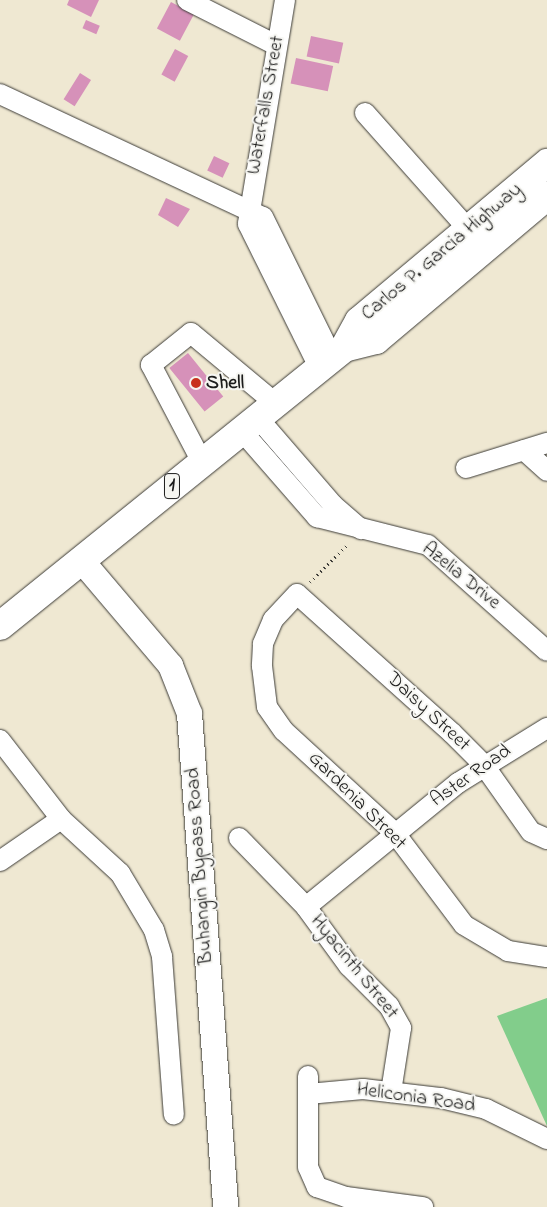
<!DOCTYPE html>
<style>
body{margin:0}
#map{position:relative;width:547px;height:1207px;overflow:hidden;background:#efe8d2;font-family:"Indie Flower",sans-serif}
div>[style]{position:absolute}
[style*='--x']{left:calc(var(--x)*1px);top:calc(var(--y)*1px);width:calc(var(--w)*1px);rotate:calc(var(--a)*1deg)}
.green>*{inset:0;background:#82cd8b}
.building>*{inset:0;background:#d691b9;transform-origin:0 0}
.path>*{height:3px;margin-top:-1.5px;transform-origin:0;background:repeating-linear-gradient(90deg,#3c3b37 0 1px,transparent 0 5px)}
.roads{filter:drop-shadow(0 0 1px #3c3b37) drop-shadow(0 0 1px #3c3b37)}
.minor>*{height:20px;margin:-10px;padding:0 10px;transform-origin:10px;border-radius:10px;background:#fff}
.major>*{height:25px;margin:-12.5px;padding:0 12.5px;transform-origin:12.5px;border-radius:12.5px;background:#fff}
.highway>*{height:28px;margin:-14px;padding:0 14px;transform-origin:14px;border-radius:14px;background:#fff}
.dots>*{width:14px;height:14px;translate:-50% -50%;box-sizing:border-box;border:2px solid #f6f6f2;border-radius:50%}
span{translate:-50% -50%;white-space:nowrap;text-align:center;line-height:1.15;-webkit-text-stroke:4px #f6f6f2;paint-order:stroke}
.shield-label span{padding:1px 4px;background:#f6f6f2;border:1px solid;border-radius:4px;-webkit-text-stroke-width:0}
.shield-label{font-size:19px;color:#1c1c1c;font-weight:700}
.street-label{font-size:20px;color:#1c1c1c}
.poi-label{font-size:20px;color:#1c1c1c;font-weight:700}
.left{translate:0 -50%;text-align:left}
</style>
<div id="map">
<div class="green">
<div style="clip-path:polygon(547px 998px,547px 1126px,497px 1016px)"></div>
</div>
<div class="building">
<div style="clip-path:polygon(69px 0,99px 0,91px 17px,67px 5px)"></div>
<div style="left:171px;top:2px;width:26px;height:30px;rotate:28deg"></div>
<div style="left:86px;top:20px;width:15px;height:9px;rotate:23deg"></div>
<div style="left:311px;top:36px;width:33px;height:21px;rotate:12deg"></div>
<div style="left:175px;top:49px;width:15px;height:29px;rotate:28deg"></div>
<div style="left:296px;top:58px;width:38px;height:26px;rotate:12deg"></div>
<div style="left:80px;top:73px;width:13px;height:31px;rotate:32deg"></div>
<div style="left:214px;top:156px;width:17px;height:16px;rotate:25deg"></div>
<div style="clip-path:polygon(166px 198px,190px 209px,178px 227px,158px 215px)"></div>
<div style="left:188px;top:353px;width:56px;height:24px;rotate:51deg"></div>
</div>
<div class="path">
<div style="--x:310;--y:582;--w:54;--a:-45"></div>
</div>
<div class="roads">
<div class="minor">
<div style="--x:187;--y:0;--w:100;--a:26.8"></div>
<div style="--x:285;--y:0;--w:227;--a:99.4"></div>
<div style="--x:248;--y:224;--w:160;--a:63.6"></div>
<div style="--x:0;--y:94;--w:290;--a:25.1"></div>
<div style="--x:263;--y:217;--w:156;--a:63.8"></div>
<div style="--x:365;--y:113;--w:169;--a:48.4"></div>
<div style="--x:257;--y:417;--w:116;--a:49.2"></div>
<div style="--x:333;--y:505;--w:37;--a:41"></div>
<div style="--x:241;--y:430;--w:116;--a:48.9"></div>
<div style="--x:317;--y:517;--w:114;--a:14.2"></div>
<div style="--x:428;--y:545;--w:159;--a:41.7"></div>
<div style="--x:524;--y:450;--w:31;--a:42"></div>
<div style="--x:202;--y:462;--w:110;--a:-117.7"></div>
<div style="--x:151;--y:365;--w:51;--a:-38.7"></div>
<div style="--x:191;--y:333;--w:109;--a:39.8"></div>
<div style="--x:466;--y:468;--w:85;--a:-17.2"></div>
<div style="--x:0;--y:740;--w:100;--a:52.3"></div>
<div style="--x:61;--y:819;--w:80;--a:42.5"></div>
<div style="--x:120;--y:873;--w:66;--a:59.2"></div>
<div style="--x:154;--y:930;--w:28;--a:73"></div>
<div style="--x:162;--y:957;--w:158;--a:85.7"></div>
<div style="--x:239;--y:838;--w:96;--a:45.8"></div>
<div style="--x:306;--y:907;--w:73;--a:53.9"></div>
<div style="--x:349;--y:966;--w:57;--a:45"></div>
<div style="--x:389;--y:1006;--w:25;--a:61"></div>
<div style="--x:401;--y:1028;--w:65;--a:98.9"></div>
<div style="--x:547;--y:839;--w:17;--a:-156"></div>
<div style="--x:531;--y:832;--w:83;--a:-125.2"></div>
<div style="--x:483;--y:764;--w:44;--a:-135"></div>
<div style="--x:452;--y:733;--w:208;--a:-138.1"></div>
<div style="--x:297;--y:594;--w:35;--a:133"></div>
<div style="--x:273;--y:620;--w:26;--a:113"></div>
<div style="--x:263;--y:644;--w:22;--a:93"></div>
<div style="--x:262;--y:666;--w:41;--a:83"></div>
<div style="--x:267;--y:707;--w:29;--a:55"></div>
<div style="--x:284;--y:731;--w:149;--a:42.6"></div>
<div style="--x:394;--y:832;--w:116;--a:53"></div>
<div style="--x:464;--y:925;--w:51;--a:30.6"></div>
<div style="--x:508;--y:951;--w:39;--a:9"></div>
<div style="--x:0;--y:861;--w:74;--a:-34.5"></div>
<div style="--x:306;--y:907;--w:196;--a:-39.2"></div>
<div style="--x:458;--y:783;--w:105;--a:-31.7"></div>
<div style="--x:308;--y:1076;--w:91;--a:90"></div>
<div style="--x:308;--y:1167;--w:22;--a:66"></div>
<div style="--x:317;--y:1187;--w:31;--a:19"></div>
<div style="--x:346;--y:1197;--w:78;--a:7.4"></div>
<div style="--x:308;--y:1094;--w:55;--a:-5.2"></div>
<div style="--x:363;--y:1089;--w:79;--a:6.6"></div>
<div style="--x:441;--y:1098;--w:46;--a:13.7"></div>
<div style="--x:486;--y:1109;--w:68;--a:26.2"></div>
</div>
<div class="major">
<div style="--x:81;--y:560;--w:138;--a:49.7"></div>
<div style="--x:170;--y:665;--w:52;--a:68.4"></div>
<div style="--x:189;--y:713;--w:495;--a:85.8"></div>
</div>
<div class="highway">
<div style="--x:344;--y:348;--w:33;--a:-14"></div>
<div style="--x:376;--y:340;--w:224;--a:-40.1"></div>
<div style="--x:0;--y:626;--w:442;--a:-38.9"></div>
<div style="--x:344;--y:348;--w:31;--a:-61"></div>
<div style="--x:359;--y:321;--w:246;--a:-40"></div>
</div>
</div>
<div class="dots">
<div style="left:196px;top:383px;background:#c8321e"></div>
</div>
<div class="shield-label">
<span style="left:172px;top:486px">1</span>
</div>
<div class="street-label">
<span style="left:266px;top:105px;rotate:-80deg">Waterfalls Street</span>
<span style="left:442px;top:252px;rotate:-40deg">Carlos P. Garcia Highway</span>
<span style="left:461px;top:576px;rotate:39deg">Azelia Drive</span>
<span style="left:428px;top:712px;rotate:43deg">Daisy Street</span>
<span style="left:471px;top:776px;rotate:-35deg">Aster Road</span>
<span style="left:357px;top:801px;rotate:45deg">Gardenia Street</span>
<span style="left:200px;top:866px;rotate:-94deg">Buhangin Bypass Road</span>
<span style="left:354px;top:967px;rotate:51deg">Hyacinth Street</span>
<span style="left:416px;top:1098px;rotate:8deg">Heliconia Road</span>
</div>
<div class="poi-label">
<span class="left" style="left:206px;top:383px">Shell</span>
</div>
</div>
